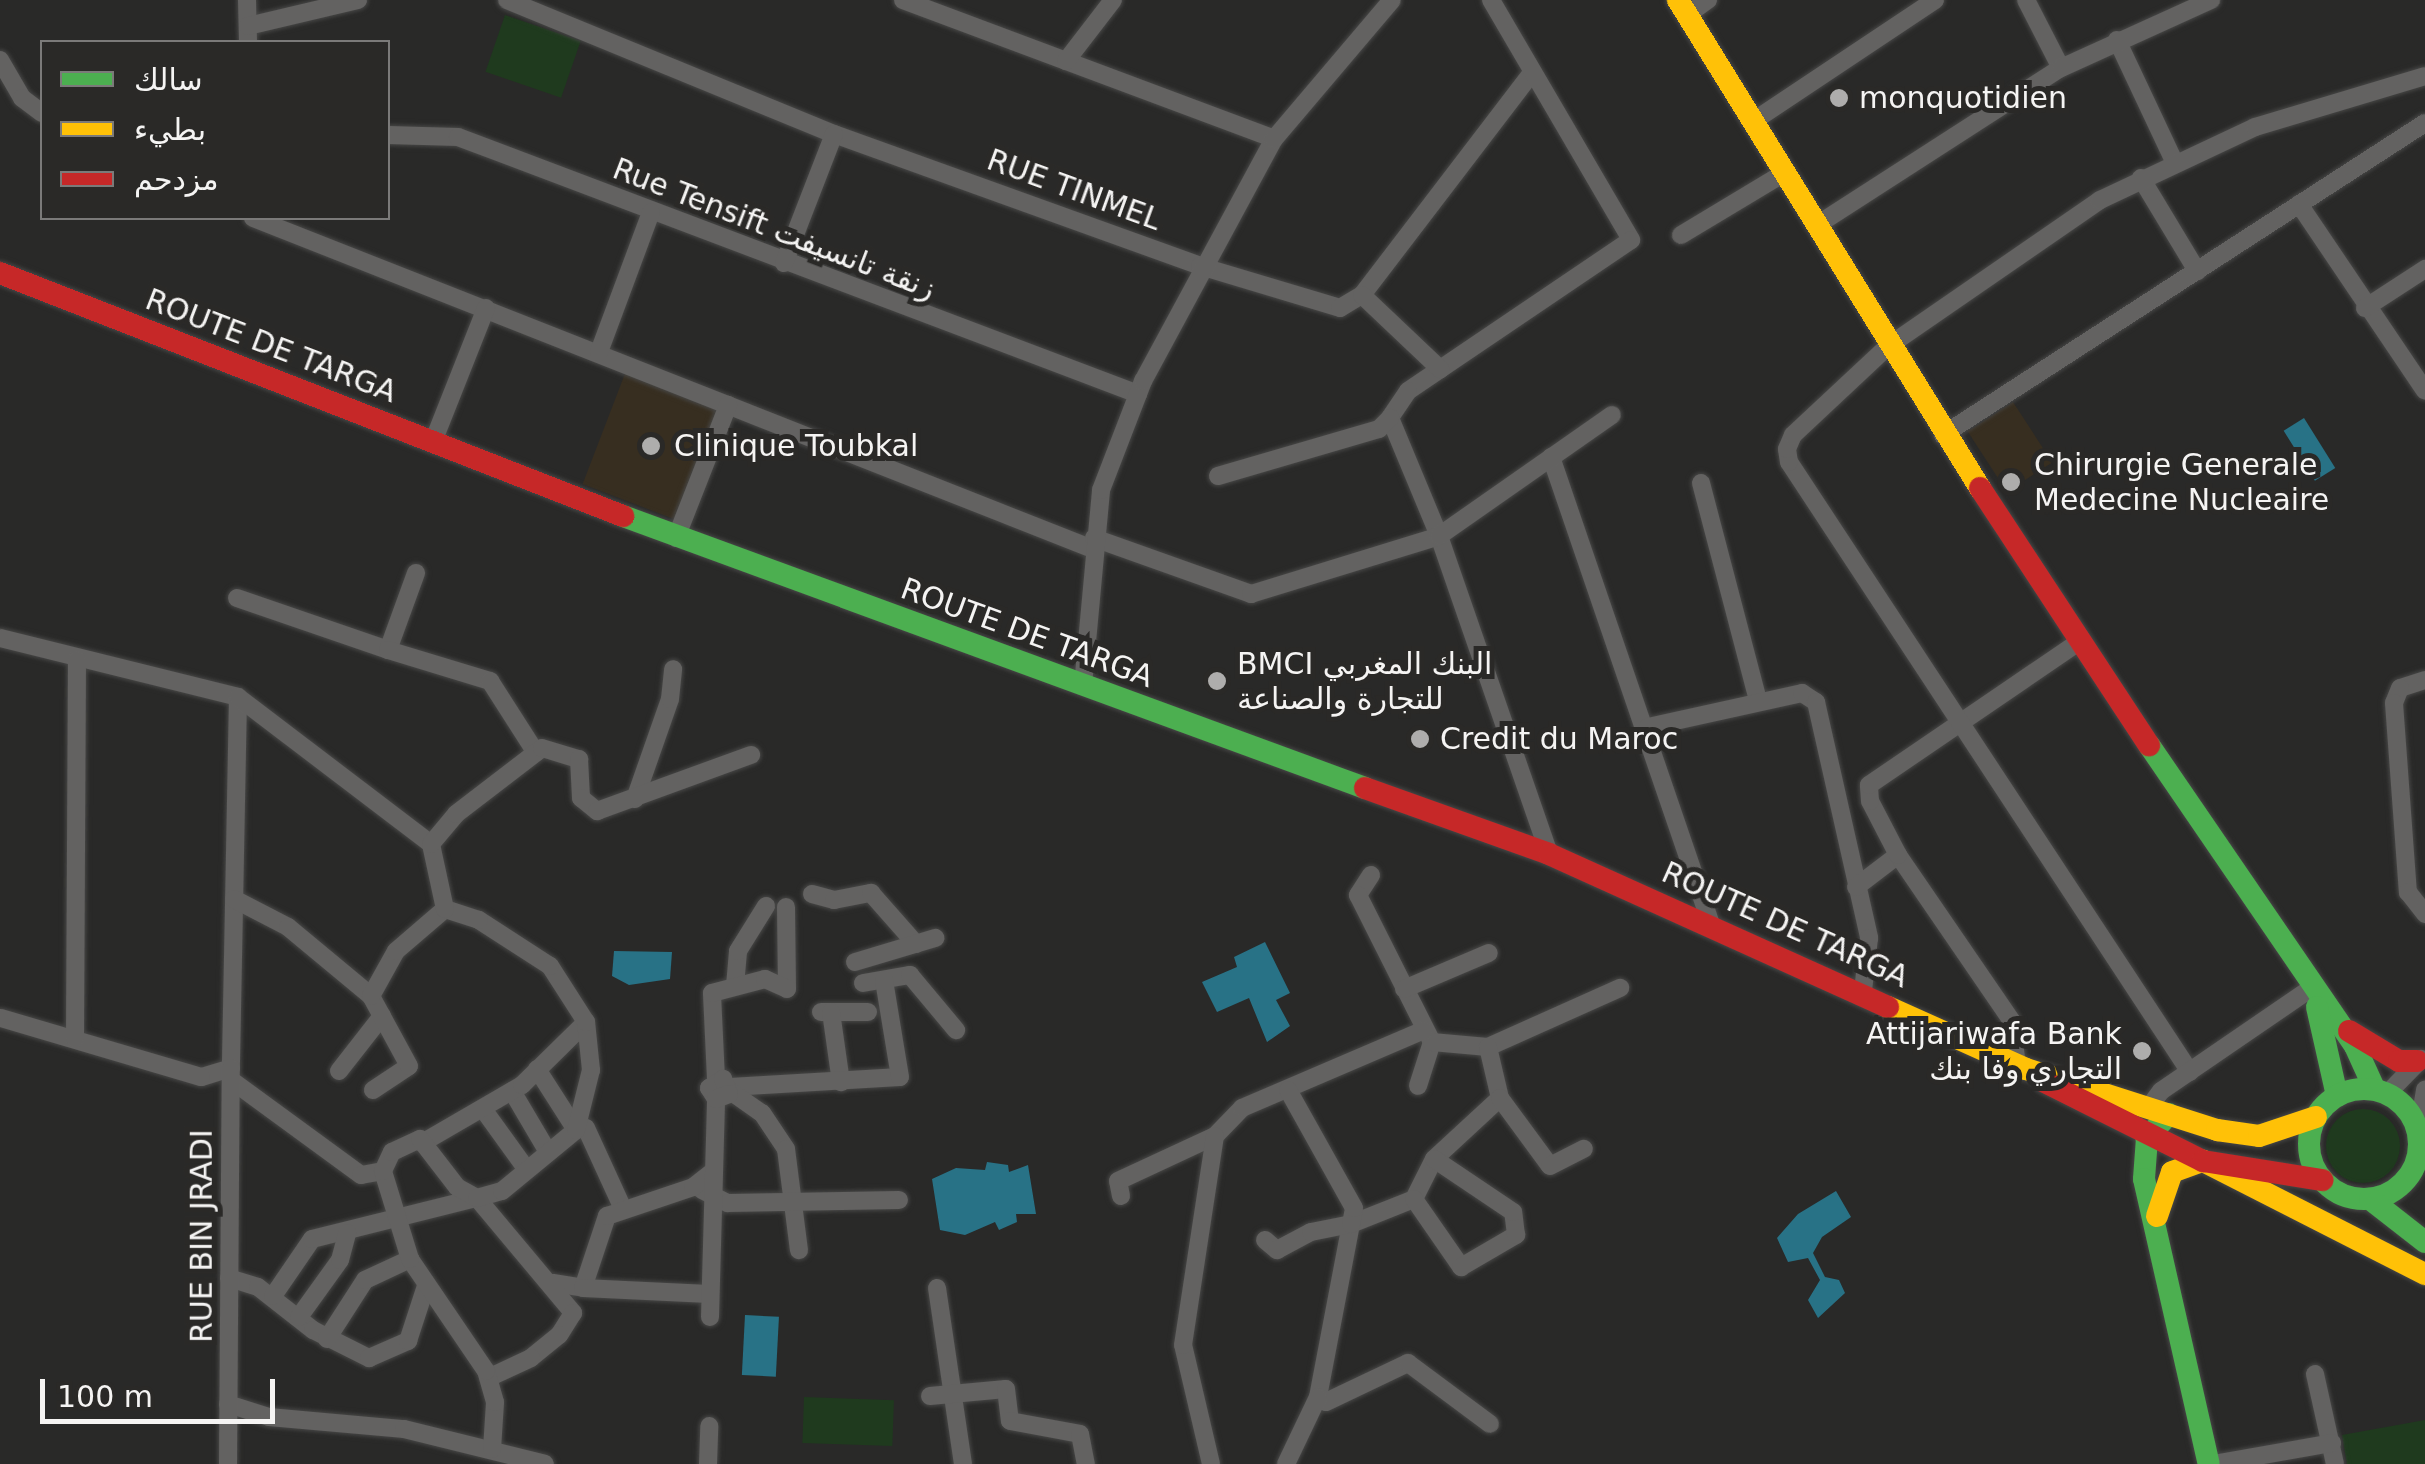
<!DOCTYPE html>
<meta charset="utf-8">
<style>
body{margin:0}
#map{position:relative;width:2425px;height:1464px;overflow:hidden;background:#292928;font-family:"DejaVu Sans","Noto Naskh Arabic",sans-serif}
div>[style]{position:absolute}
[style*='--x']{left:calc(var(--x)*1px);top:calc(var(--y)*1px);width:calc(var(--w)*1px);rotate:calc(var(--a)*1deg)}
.medical>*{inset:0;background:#372e20;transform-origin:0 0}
.green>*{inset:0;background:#1f3a1e;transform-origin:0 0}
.round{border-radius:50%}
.water>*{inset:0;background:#287286;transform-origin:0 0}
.roads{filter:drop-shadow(0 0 2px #474746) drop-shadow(0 0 2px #474746)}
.street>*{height:18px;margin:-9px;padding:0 9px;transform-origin:9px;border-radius:9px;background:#636261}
.fast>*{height:22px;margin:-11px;padding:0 11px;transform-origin:11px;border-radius:11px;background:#4caf50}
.fast>.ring{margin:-11px;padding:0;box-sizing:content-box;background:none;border:22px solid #4caf50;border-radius:50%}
.slow>*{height:22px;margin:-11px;padding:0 11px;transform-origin:11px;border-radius:11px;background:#ffc107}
.jam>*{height:22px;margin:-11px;padding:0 11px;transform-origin:11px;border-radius:11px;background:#c62828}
.dots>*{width:28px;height:28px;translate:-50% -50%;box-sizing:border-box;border:5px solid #2a2927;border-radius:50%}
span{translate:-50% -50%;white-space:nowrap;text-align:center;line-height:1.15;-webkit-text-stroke:10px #2a2927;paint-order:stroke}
.poi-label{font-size:30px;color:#f5f4f3}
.left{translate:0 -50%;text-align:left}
.right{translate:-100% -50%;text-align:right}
.street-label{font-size:30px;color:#f5f4f3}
.legend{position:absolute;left:40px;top:40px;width:350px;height:180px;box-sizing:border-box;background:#2a2927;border:2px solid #7b7a79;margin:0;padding:12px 18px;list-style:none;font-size:30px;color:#f5f4f3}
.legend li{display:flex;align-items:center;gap:20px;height:50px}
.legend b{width:50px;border:2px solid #7b7a79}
.scale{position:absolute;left:40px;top:1379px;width:235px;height:45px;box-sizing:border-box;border:5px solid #f5f4f3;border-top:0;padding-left:12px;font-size:30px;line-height:35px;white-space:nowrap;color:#f5f4f3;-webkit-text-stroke:8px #2a2927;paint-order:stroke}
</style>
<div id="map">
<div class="medical">
<div style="left:626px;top:371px;width:102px;height:121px;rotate:21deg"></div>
<div style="left:2013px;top:402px;width:72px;height:54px;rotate:57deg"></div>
</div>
<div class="green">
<div style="left:505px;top:15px;width:80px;height:60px;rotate:19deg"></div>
<div class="round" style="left:2326px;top:1109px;width:74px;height:74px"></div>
<div style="left:804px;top:1397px;width:90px;height:46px;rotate:2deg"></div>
<div style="clip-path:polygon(2425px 1420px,2425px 1464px,2347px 1464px,2342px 1435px)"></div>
</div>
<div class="water">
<div style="left:2304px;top:418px;width:59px;height:24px;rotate:58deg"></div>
<div style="clip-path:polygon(1265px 942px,1290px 993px,1276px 1000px,1290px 1026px,1267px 1042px,1249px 998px,1217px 1012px,1202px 982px,1237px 967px,1234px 957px)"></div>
<div style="clip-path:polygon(614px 951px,672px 952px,670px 979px,629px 985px,612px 976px)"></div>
<div style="clip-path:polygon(987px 1162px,1008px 1165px,1009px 1172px,1028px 1165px,1036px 1214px,1016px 1214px,1017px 1222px,999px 1230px,995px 1222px,965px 1235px,940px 1230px,932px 1179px,956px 1168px,985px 1170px)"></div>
<div style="clip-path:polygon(1836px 1191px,1851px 1217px,1822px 1237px,1813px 1253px,1825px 1277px,1839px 1280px,1845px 1293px,1818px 1318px,1808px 1300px,1820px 1280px,1808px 1258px,1788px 1262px,1777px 1238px,1798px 1214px)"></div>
<div style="left:745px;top:1315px;width:34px;height:60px;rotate:3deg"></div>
</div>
<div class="roads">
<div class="street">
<div style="--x:247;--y:0;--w:42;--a:88.6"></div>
<div style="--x:507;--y:0;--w:353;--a:22.3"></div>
<div style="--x:834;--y:134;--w:389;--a:19.8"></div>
<div style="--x:1200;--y:266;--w:146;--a:16.7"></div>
<div style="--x:1340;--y:308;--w:26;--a:-31"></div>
<div style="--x:1362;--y:295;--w:280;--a:-52.6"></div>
<div style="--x:903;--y:0;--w:396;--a:20.5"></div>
<div style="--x:1491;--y:0;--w:278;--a:59.7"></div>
<div style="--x:1631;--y:240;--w:269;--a:145.9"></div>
<div style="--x:1408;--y:391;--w:32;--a:124"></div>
<div style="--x:1390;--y:418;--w:128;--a:67.4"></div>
<div style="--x:1439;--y:536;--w:336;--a:70.9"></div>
<div style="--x:2026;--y:0;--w:76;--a:62.8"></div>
<div style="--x:1687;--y:15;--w:26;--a:-36"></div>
<div style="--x:248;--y:26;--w:113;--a:-13.3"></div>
<div style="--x:2117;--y:40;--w:134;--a:64.8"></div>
<div style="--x:0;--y:60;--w:44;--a:59.9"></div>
<div style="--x:22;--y:98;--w:25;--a:37"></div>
<div style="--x:1066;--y:61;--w:77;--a:-52.4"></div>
<div style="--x:1752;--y:122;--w:220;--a:-33.7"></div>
<div style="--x:388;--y:135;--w:70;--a:1.6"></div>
<div style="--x:458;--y:137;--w:727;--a:20.7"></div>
<div style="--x:2141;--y:178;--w:109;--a:58.9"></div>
<div style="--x:2299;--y:204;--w:225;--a:56"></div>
<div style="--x:253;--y:218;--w:903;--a:21.51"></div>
<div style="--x:1817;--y:225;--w:290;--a:-32.8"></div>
<div style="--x:2061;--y:68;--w:165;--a:-24.4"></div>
<div style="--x:1681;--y:235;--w:120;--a:-31"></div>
<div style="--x:784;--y:263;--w:138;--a:-68.8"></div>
<div style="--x:1362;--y:295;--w:108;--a:43.5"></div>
<div style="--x:2365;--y:308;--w:72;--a:-33"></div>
<div style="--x:599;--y:352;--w:149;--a:-69.6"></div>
<div style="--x:1943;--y:435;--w:574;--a:-32.92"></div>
<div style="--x:433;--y:442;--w:144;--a:-68.4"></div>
<div style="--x:1551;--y:457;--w:493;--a:71.1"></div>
<div style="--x:1218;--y:476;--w:168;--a:-16.3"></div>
<div style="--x:1379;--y:429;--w:16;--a:-45"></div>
<div style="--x:1701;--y:483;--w:224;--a:75.3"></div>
<div style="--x:676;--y:538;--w:143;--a:-68.6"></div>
<div style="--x:1094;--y:538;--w:167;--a:19.6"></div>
<div style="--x:1251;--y:594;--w:197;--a:-17.1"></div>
<div style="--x:1439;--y:536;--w:211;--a:-35"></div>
<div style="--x:237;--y:598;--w:160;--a:19"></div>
<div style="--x:388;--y:650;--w:82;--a:-70"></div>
<div style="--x:0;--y:638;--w:245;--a:13.9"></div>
<div style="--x:238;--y:697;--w:371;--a:91.1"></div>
<div style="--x:231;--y:1068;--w:31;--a:163"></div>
<div style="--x:201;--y:1077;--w:209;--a:-163.6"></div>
<div style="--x:388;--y:650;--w:107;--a:16.9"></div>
<div style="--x:490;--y:681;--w:85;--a:57.4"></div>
<div style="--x:2425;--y:680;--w:26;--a:162"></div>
<div style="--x:2400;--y:688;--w:16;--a:112"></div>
<div style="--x:2394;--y:703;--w:190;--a:85.8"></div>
<div style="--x:2408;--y:892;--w:28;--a:52"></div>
<div style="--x:1083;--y:685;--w:196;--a:-84.7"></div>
<div style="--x:1101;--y:490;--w:117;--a:-68.9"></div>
<div style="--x:1143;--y:381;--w:275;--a:-61.6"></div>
<div style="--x:1274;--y:139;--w:182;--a:-49.7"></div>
<div style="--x:238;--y:697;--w:243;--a:37.3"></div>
<div style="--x:1648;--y:727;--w:158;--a:-12.4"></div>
<div style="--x:1802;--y:693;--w:17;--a:33"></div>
<div style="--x:1816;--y:702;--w:242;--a:77.3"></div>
<div style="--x:1869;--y:938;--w:53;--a:96.5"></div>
<div style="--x:635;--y:799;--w:106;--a:-70.7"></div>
<div style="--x:670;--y:699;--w:30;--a:-84"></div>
<div style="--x:1371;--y:875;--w:24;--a:123"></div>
<div style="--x:1358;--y:895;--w:165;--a:63.3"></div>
<div style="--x:1432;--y:1042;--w:46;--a:107.7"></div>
<div style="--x:1856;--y:887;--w:53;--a:-37.3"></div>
<div style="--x:812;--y:894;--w:23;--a:15"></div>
<div style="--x:834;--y:900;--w:38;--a:-11"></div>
<div style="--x:871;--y:893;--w:68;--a:48.6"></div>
<div style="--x:234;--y:899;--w:61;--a:27.4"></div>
<div style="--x:288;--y:927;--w:108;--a:39.7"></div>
<div style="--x:786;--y:907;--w:82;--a:89.3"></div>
<div style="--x:855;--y:962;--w:84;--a:-16.7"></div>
<div style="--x:863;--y:983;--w:48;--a:-9.7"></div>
<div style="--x:910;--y:975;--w:72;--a:50.1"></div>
<div style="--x:735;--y:986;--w:35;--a:-85"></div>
<div style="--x:738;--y:951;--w:53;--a:-58.1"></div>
<div style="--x:1404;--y:989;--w:92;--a:-23"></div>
<div style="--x:821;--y:1012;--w:47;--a:0"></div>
<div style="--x:831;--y:1012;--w:71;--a:81.9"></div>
<div style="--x:75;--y:1039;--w:379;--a:-89.7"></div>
<div style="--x:1432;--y:1042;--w:56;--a:5.1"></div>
<div style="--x:1488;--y:1047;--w:145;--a:-24.1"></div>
<div style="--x:1488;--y:1047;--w:52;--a:76.8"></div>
<div style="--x:1500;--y:1098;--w:90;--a:137.3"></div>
<div style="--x:1434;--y:1159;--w:45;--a:116.6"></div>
<div style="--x:1414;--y:1199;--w:68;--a:158.4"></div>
<div style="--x:1351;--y:1224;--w:176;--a:100.8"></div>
<div style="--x:1318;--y:1397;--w:9;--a:32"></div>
<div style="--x:1326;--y:1402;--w:91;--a:-25.4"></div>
<div style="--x:1408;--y:1363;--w:102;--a:36.6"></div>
<div style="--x:2017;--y:1065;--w:45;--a:-97.6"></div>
<div style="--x:2011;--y:1020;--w:200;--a:-124.4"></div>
<div style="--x:1898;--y:855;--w:61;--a:-117.4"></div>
<div style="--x:1870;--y:801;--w:16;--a:-94"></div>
<div style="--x:1869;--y:785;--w:254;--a:-34.3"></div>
<div style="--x:537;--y:1069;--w:72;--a:57.4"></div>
<div style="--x:576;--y:1130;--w:10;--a:-11"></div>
<div style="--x:586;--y:1128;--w:89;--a:65.4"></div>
<div style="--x:339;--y:1071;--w:70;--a:-52"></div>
<div style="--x:2190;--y:1072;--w:730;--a:-123.32"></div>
<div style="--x:1789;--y:462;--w:13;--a:-99"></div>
<div style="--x:1787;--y:449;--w:15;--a:-67"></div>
<div style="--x:1793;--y:435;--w:129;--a:-43.1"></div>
<div style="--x:1887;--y:347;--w:259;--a:-34.6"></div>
<div style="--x:2100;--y:200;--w:171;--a:-25.2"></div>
<div style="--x:2255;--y:127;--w:177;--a:-16.7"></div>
<div style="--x:716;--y:1079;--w:86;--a:-92.7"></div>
<div style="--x:712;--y:993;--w:55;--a:-14.8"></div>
<div style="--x:765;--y:979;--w:24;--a:24"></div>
<div style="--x:231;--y:1080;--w:161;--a:36.2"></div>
<div style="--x:361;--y:1175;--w:22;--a:-10"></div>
<div style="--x:730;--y:1087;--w:170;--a:-3.4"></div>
<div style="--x:900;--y:1077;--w:98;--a:-99.4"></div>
<div style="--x:373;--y:1090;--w:43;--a:-33.7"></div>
<div style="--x:409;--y:1066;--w:80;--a:-118.5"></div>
<div style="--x:371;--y:996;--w:51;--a:-60.9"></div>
<div style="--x:396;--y:951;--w:65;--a:-40.6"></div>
<div style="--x:512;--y:1091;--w:71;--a:59.5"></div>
<div style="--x:730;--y:1091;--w:39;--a:35"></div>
<div style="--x:762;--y:1113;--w:43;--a:56.3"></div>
<div style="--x:786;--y:1149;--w:102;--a:82.7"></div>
<div style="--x:2387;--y:1094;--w:49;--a:-45.8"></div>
<div style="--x:1500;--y:1098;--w:84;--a:53.7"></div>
<div style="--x:1550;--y:1166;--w:38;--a:-27"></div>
<div style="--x:2149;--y:1107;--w:20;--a:-53"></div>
<div style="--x:2161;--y:1091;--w:181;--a:-34.4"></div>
<div style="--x:483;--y:1109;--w:75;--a:54.2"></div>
<div style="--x:2418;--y:1132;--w:43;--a:-80.5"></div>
<div style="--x:422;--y:1143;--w:116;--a:-30.1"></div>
<div style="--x:522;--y:1085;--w:90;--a:-44.5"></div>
<div style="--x:702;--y:1190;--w:29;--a:27"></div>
<div style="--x:728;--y:1203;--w:171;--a:-1"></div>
<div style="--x:1121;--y:1196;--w:15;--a:-101"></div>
<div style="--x:1118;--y:1181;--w:107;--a:-24.9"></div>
<div style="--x:1215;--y:1136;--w:39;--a:-46"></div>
<div style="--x:1242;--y:1108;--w:198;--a:-23.2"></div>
<div style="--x:1414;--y:1199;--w:83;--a:55.3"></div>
<div style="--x:1461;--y:1267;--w:64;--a:-30.2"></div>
<div style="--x:1516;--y:1235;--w:23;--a:-97"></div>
<div style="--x:1513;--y:1212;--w:95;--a:-146.1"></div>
<div style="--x:1265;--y:1240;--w:16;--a:40"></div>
<div style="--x:1277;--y:1250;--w:38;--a:-28"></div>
<div style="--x:1311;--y:1232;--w:41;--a:-11.3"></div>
<div style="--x:1351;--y:1224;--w:16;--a:-79"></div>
<div style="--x:1354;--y:1208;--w:135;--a:-119.2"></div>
<div style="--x:229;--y:1278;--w:30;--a:17"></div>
<div style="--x:258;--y:1287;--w:70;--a:38"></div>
<div style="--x:313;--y:1330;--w:63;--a:26.6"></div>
<div style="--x:369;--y:1358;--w:43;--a:-23.6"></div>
<div style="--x:408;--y:1341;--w:58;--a:-71.9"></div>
<div style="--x:553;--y:1283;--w:30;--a:9"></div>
<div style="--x:583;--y:1288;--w:76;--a:-71.6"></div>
<div style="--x:607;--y:1216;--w:91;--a:-18.6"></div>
<div style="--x:693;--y:1187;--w:23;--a:-38"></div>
<div style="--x:583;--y:1288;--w:126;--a:2.7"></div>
<div style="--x:937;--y:1288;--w:178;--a:81.6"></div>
<div style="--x:273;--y:1296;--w:69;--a:-55.6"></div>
<div style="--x:312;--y:1239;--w:170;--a:-14"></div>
<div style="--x:477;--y:1198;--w:150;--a:50.1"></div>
<div style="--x:573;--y:1313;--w:26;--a:122"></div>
<div style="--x:559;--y:1335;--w:36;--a:141"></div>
<div style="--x:531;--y:1358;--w:47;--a:155.1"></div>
<div style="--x:299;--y:1317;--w:70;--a:-54.3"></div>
<div style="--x:340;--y:1260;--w:28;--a:-75"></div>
<div style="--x:710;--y:1317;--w:218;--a:-88.4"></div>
<div style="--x:716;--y:1099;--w:13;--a:-122"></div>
<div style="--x:709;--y:1088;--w:17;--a:-33"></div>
<div style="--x:723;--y:1079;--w:16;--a:68"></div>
<div style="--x:729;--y:1094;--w:14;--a:159"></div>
<div style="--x:327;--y:1339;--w:70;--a:-57.2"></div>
<div style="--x:365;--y:1280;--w:50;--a:-25"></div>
<div style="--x:2315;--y:1374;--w:92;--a:77.5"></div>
<div style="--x:930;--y:1396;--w:76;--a:-5.3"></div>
<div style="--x:1006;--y:1389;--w:32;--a:83"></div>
<div style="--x:1010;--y:1421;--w:71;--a:10.5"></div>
<div style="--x:1080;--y:1434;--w:31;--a:79"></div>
<div style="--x:228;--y:1404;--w:43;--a:17.6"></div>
<div style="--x:269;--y:1417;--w:136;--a:5.1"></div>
<div style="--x:404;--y:1429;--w:145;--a:13.9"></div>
<div style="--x:492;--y:1449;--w:47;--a:-86.3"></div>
<div style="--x:495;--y:1402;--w:32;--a:-106"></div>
<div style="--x:486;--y:1371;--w:135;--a:-124.2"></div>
<div style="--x:410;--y:1259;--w:92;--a:-107.1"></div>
<div style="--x:383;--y:1171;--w:21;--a:-65"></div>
<div style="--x:392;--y:1152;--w:31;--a:-25"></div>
<div style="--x:420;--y:1139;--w:61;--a:52.4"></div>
<div style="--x:457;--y:1187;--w:23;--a:29"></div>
<div style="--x:477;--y:1198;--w:26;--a:-16"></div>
<div style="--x:502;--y:1191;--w:96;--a:-39.5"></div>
<div style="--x:576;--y:1130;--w:62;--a:-76"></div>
<div style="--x:591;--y:1070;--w:48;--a:-95.9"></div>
<div style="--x:586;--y:1022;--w:67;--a:-122.7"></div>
<div style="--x:550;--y:966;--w:85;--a:-147.1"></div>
<div style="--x:479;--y:920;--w:36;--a:-162"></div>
<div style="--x:445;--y:909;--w:66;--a:-102.2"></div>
<div style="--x:431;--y:844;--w:39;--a:-50"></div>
<div style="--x:456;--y:814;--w:108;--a:-37.5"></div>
<div style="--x:542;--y:748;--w:39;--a:17"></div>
<div style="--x:579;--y:759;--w:39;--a:87"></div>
<div style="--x:581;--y:798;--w:21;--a:39"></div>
<div style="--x:597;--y:811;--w:164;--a:-20"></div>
<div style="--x:228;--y:1464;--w:396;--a:-89.6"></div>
<div style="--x:708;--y:1464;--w:38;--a:-88"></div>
<div style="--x:1211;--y:1464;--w:122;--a:-103.2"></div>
<div style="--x:1183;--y:1345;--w:211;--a:-81.3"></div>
<div style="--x:1286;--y:1464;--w:74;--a:-64.5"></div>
<div style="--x:2213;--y:1464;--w:121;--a:-10"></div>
</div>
<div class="fast">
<div style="--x:623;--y:516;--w:790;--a:20.13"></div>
<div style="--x:2149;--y:745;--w:365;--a:55.6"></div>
<div style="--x:2355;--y:1046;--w:48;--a:65.6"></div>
<div style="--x:2317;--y:1007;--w:91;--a:77.3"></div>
<div class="ring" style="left:2309px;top:1089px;width:88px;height:88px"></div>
<div style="--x:2169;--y:1114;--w:33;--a:133"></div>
<div style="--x:2147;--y:1138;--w:41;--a:94.2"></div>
<div style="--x:2144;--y:1179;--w:292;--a:77.2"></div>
<div style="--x:2370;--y:1199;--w:70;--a:38"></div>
</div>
<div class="slow">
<div style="--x:1678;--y:0;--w:574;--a:58.25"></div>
<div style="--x:1888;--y:1007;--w:151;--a:24.2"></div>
<div style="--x:2026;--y:1069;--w:201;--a:17.7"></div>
<div style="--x:2217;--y:1130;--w:42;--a:8.1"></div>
<div style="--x:2259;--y:1136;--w:60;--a:-18.4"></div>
<div style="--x:2157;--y:1216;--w:46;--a:-71.2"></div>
<div style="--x:2172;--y:1172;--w:33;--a:-20"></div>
<div style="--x:2203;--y:1161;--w:249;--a:27"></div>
</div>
<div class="jam">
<div style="--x:0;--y:273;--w:669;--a:21.31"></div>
<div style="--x:1980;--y:488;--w:308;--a:56.7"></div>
<div style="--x:1365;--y:788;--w:195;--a:19.7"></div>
<div style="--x:1549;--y:854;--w:372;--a:24.3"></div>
<div style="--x:2349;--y:1031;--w:58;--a:31"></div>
<div style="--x:2399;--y:1061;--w:18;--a:0"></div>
<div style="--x:2045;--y:1082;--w:177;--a:26.6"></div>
<div style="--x:2203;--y:1161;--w:121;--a:9.1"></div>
</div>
</div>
<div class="dots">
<div style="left:1839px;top:98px;background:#aeadac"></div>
<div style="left:651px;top:446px;background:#aeadac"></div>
<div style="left:2011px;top:482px;background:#aeadac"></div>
<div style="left:1217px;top:681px;background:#aeadac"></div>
<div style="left:1420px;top:739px;background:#aeadac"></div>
<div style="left:2142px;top:1051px;background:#aeadac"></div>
</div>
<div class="poi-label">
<span class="left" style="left:1859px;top:98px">monquotidien</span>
<span class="left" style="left:674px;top:446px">Clinique Toubkal</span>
<span class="left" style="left:2034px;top:482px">Chirurgie Generale<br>Medecine Nucleaire</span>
<span class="left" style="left:1237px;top:681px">BMCI البنك المغربي<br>للتجارة والصناعة</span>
<span class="left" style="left:1440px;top:739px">Credit du Maroc</span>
<span class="right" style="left:2122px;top:1051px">Attijariwafa Bank<br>التجاري وفا بنك</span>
</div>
<div class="street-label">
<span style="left:1074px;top:190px;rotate:20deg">RUE TINMEL</span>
<span style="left:774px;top:229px;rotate:21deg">Rue Tensift زنقة تانسيفت</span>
<span style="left:271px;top:346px;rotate:21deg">ROUTE DE TARGA</span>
<span style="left:1027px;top:633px;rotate:20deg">ROUTE DE TARGA</span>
<span style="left:1785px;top:925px;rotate:24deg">ROUTE DE TARGA</span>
<span style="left:202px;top:1236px;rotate:-90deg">RUE BIN JRADI</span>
</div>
<ul class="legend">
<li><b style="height:12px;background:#4caf50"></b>سالك</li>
<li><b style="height:12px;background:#ffc107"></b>بطيء</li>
<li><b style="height:12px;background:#c62828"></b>مزدحم</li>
</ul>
<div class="scale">100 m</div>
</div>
